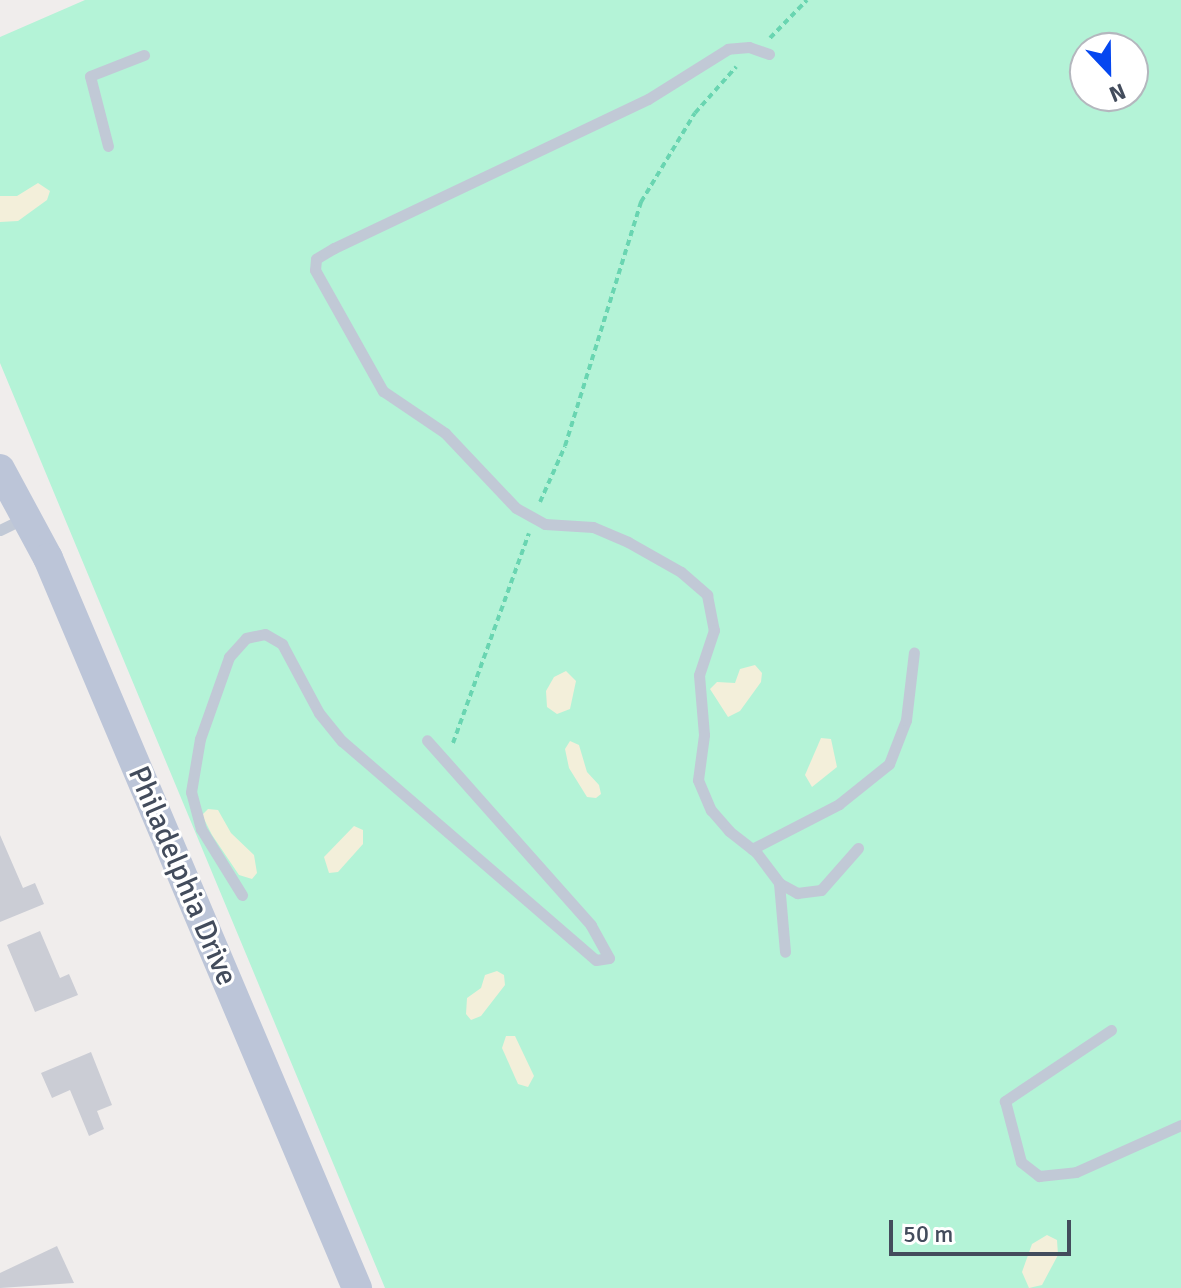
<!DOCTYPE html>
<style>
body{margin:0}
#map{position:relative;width:1181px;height:1288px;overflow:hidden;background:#f0edec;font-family:Signika,sans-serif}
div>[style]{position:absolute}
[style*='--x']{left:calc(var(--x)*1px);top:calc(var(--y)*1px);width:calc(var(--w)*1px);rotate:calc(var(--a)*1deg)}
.green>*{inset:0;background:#b4f3d7}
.sand>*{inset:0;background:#f3efda}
.building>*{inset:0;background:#cbcdd5}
.path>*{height:4px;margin-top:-2px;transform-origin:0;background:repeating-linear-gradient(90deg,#69d5b1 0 6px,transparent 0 10px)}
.lane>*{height:11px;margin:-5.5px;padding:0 5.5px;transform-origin:5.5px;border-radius:5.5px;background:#c1c9d6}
.secondary>*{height:30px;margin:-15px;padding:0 15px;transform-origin:15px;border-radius:15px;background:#bcc5d8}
span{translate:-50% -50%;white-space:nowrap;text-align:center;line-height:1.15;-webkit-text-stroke:6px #fff;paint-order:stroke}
.street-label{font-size:30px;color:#434c5c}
.north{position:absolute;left:1069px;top:32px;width:80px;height:80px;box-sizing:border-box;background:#fff;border:2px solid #b4b7be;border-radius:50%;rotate:158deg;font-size:22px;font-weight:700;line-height:32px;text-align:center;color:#434c5c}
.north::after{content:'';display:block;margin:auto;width:28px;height:36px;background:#0547f0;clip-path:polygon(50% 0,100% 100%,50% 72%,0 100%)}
.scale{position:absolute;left:889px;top:1220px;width:182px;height:36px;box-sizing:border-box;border:4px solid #434c5c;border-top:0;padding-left:10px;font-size:24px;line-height:28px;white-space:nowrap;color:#434c5c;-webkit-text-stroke:6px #fff;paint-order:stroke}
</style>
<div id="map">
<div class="green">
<div style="clip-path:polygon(evenodd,85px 0,1181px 0,1181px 1288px,385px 1288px,0 363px,0 37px,85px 0,1085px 48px,1133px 48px,1133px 96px,1085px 96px,1085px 48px)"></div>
</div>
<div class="sand">
<div style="clip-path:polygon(38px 183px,50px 191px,47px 200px,18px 221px,0 222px,0 196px,17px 196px)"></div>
<div style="clip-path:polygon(755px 665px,762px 673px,761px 682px,740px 711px,728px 717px,710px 689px,717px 682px,735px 683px,740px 669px)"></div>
<div style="clip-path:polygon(566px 671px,576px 681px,570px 709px,557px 714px,547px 707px,546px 691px,554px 677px)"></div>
<div style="clip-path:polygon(821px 738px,831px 739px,837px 767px,812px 787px,805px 775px)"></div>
<div style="clip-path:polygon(570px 741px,579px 745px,587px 772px,599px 785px,601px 794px,596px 798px,587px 797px,569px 768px,565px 749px)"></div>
<div style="clip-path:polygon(208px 809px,218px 810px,231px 833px,254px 855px,257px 873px,252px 879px,239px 875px,212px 835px,202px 815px)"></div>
<div style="clip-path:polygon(354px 826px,363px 830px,363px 844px,338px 872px,329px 873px,324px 857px)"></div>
<div style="clip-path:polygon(497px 971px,504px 975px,505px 985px,481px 1016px,471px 1020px,466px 1014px,467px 998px,481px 988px,485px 975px)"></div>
<div style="clip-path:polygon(506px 1036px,515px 1036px,534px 1076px,528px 1087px,518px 1084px,502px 1048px)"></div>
<div style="clip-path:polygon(1047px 1235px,1057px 1240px,1058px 1255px,1042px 1285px,1029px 1288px,1022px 1272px,1032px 1244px)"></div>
</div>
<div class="building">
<div style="clip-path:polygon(0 835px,23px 888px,35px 883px,44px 904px,0 922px)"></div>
<div style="clip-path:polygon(40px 931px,60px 978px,69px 974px,78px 995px,35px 1012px,7px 945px)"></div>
<div style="clip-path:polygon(91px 1052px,112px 1105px,97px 1111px,104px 1129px,89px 1136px,70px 1090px,52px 1098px,41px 1073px)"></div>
<div style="clip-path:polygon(57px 1246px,74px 1283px,0 1288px,0 1273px)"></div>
</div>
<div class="path">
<div style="--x:770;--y:38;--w:53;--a:-45.8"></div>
<div style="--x:540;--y:502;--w:61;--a:-65.9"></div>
<div style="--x:565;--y:446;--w:256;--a:-72.7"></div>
<div style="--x:641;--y:202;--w:104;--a:-58.8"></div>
<div style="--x:695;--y:113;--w:62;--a:-48.3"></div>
<div style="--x:453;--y:743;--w:223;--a:-70.1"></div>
</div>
<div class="lane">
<div style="--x:769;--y:54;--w:21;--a:-161"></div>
<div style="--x:749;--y:47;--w:21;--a:175"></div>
<div style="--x:728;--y:49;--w:94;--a:148"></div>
<div style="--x:648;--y:99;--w:348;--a:154.6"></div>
<div style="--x:334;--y:248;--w:21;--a:149"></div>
<div style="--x:316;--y:259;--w:11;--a:95"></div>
<div style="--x:315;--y:270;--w:139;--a:60.7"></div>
<div style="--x:383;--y:391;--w:75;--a:34.1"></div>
<div style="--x:445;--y:433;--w:103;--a:46.6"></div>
<div style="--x:516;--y:508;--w:33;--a:29"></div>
<div style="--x:545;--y:524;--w:48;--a:3.6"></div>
<div style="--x:593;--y:527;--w:38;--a:23"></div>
<div style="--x:628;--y:542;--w:61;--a:29.5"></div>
<div style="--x:681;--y:572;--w:35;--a:41"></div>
<div style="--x:707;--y:595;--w:36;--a:79"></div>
<div style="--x:714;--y:630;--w:47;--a:108.4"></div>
<div style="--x:699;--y:675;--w:60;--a:85.2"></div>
<div style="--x:704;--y:735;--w:45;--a:97.6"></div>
<div style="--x:698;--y:780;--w:33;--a:67"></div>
<div style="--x:711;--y:810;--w:28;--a:49"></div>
<div style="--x:729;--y:831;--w:34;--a:38"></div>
<div style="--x:756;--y:852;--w:39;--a:53"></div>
<div style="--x:779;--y:883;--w:21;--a:29"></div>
<div style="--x:797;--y:893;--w:24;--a:-7"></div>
<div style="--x:821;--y:890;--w:56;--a:-48.6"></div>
<div style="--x:108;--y:146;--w:72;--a:-104.4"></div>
<div style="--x:90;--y:76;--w:58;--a:-21.3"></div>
<div style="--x:0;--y:530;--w:25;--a:-26"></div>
<div style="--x:752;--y:849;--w:98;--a:-27.3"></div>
<div style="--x:839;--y:804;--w:64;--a:-38.7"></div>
<div style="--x:889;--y:764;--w:47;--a:-68.9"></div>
<div style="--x:906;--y:720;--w:68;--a:-83.3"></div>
<div style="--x:779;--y:883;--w:69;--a:85"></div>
<div style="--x:242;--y:895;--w:78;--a:-121.8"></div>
<div style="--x:201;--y:829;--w:38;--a:-105"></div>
<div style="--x:191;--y:792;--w:54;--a:-80.4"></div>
<div style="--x:200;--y:739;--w:87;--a:-70.5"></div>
<div style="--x:229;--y:657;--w:25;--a:-48"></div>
<div style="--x:246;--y:638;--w:19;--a:-12"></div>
<div style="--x:265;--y:634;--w:20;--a:30"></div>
<div style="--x:282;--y:644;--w:78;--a:61.8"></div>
<div style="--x:319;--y:713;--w:36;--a:51"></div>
<div style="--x:342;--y:741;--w:335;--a:40.8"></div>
<div style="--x:596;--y:960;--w:13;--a:-9"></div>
<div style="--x:609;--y:958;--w:38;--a:-119"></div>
<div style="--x:591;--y:925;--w:247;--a:-131.6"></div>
<div style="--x:1111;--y:1030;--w:128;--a:146.2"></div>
<div style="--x:1005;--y:1101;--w:63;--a:75.3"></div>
<div style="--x:1021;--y:1162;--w:23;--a:38"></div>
<div style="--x:1039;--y:1176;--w:37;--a:-6"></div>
<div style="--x:1076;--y:1172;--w:115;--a:-24.1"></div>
</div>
<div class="secondary">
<div style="--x:0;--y:469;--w:101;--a:61.7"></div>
<div style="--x:48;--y:558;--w:793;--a:67.06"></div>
</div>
<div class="street-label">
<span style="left:182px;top:876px;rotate:67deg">Philadelphia Drive</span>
</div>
<div class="north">N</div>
<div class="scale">50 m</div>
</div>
